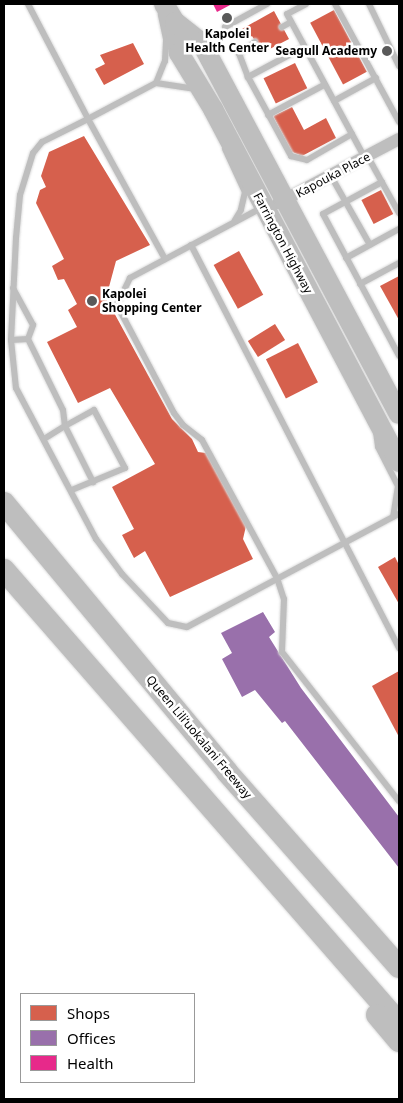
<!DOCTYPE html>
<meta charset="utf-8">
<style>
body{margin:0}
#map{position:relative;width:403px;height:1103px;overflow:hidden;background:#fff;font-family:"Noto Sans",sans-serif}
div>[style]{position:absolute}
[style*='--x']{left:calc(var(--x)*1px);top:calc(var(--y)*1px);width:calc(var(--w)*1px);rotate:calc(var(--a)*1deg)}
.shops>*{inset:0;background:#d6604d;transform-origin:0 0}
.offices>*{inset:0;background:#9970ab}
.health>*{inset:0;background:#e7298a}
.roads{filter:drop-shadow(0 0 1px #dbdbdb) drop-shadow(0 0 1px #dbdbdb)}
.lane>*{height:6px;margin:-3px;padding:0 3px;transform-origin:3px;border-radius:3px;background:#bebebe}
.street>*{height:12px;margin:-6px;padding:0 6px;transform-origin:6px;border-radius:6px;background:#bebebe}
.primary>*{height:20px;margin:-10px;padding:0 10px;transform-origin:10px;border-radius:10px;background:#bebebe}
.highway>*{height:22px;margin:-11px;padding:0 11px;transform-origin:11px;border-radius:11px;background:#bebebe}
.dots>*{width:14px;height:14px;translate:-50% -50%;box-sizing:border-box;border:2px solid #fff;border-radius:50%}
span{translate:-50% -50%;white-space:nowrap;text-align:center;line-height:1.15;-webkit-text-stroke:5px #fff;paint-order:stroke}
.poi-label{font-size:12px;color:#000;font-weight:700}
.right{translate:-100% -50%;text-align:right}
.left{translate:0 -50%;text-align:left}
.street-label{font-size:12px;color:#000}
.frame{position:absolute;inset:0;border:5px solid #000;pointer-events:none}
.legend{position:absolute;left:20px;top:993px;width:175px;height:90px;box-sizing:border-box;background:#fff;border:1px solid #999;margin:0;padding:6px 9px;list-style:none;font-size:15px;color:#000}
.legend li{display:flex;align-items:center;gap:10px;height:25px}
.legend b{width:25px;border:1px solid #999}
</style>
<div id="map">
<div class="shops">
<div style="left:334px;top:10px;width:70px;height:27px;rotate:62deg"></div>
<div style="clip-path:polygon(274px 11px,289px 39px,262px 53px,252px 36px,245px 40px,240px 30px)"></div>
<div style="clip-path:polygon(133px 43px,144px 64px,104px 85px,95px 69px,105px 64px,100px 55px)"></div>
<div style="left:295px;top:63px;width:28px;height:35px;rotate:64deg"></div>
<div style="clip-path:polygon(292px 107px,304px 130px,326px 118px,336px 138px,302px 156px,292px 152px,273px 116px)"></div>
<div style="clip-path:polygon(84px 136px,150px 245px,116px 261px,106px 298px,172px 419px,192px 439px,198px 452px,206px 453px,246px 526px,243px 539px,253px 559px,170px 597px,145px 551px,134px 558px,122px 535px,134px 529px,112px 487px,155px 464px,110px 388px,78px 403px,47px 342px,77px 327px,68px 310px,77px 304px,64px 279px,58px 280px,52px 266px,64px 259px,36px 203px,40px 190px,46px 187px,41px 176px,49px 152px)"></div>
<div style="left:381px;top:190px;width:27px;height:22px;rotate:63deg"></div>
<div style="left:239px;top:251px;width:50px;height:29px;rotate:61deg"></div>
<div style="clip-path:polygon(399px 276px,399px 320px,380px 286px)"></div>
<div style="left:275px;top:324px;width:19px;height:32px;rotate:58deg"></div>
<div style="left:298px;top:343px;width:44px;height:36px;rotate:63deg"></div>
<div style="clip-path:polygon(395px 557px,399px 565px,399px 604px,378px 567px)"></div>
<div style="clip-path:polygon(399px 671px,399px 737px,372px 686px)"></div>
</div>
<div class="offices">
<div style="clip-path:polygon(263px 612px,275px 632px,269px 637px,301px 688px,399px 817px,399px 868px,285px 721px,282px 723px,255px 690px,242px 697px,222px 659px,232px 653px,221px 633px)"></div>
</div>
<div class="health">
<div style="clip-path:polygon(213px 4px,232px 4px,217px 12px)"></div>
</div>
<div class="roads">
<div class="lane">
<div style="--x:28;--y:4;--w:130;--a:62.4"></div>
<div style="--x:88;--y:119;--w:77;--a:-27.9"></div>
<div style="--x:156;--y:83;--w:40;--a:8.5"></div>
<div style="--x:306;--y:4;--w:21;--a:152"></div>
<div style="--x:287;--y:14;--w:164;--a:61.6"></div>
<div style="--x:335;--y:4;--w:134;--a:61.5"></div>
<div style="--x:369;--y:4;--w:69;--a:64.2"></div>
<div style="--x:225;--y:27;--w:48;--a:-28.7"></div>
<div style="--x:282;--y:27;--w:10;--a:-29"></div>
<div style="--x:304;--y:47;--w:64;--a:151.8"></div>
<div style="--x:248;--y:77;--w:90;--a:61.4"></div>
<div style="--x:291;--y:156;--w:16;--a:14"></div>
<div style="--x:307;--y:160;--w:52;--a:-30"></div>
<div style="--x:248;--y:77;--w:25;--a:-111"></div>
<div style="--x:239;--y:54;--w:20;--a:-37"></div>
<div style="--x:156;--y:83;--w:24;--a:-68"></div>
<div style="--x:165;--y:61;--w:22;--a:-87"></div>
<div style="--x:166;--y:39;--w:25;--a:-102"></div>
<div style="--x:334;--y:101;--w:48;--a:-28.7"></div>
<div style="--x:268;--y:115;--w:64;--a:-28.2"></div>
<div style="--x:225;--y:149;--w:47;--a:65.1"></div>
<div style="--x:245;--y:192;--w:18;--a:103"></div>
<div style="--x:241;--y:210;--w:12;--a:121"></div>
<div style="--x:368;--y:157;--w:29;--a:61"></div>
<div style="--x:331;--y:176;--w:79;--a:60.5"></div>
<div style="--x:263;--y:207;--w:151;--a:151.9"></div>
<div style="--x:130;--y:278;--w:30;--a:116"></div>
<div style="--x:117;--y:305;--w:122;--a:62.2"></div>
<div style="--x:174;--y:413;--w:15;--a:53"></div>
<div style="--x:183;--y:425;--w:24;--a:38"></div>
<div style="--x:202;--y:440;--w:157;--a:61.5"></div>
<div style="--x:277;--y:578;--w:22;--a:72"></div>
<div style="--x:284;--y:599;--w:53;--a:92.2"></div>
<div style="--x:282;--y:652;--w:189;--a:51.9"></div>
<div style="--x:399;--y:213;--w:35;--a:-119"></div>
<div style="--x:382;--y:182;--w:67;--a:151.5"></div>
<div style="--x:323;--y:214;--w:161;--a:61.8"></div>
<div style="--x:191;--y:245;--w:454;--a:62.7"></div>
<div style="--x:346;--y:258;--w:60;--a:-28.7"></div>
<div style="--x:165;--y:259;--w:160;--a:-118.8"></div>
<div style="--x:88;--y:119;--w:51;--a:153.4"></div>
<div style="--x:42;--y:142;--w:14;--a:129"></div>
<div style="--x:33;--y:153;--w:44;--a:107.2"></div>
<div style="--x:20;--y:195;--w:43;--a:95.3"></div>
<div style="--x:16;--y:238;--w:102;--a:92.8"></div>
<div style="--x:11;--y:340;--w:48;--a:84.1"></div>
<div style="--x:16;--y:388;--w:171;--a:62.1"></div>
<div style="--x:96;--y:539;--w:44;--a:53.4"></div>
<div style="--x:122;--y:574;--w:67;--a:46.8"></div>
<div style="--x:168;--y:623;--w:19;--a:12"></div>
<div style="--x:187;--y:627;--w:240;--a:-28.1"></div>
<div style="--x:360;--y:284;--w:44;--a:-28.3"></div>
<div style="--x:28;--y:339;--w:79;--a:63.8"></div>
<div style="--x:63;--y:410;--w:16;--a:83"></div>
<div style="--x:65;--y:426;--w:33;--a:-29"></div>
<div style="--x:94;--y:410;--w:66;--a:61.9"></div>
<div style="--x:125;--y:468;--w:57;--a:157.5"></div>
<div style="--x:11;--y:340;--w:17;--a:-3"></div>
<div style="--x:28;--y:339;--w:15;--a:-70"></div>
<div style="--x:33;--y:325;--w:42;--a:-118.4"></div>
<div style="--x:376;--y:432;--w:15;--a:82"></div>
<div style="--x:378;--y:447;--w:44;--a:62.9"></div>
<div style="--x:398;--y:486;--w:31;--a:99"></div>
<div style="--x:44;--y:439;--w:25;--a:-32"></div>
<div style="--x:65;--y:426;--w:63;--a:63.4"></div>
</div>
<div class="street">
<div style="--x:278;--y:203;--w:137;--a:-27.9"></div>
</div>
<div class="primary">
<div style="--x:164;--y:4;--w:21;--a:59"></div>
<div style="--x:175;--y:22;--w:31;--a:83"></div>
<div style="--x:179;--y:53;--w:66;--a:58.7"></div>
<div style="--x:213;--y:109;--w:399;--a:62.2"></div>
<div style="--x:175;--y:22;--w:33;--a:38"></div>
<div style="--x:201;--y:42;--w:421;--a:62"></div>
</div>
<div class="highway">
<div style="--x:4;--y:503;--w:349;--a:50.3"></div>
<div style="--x:227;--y:772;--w:260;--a:48.6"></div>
<div style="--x:4;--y:570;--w:601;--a:48.91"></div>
<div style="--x:377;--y:1015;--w:34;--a:50"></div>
</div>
</div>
<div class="dots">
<div style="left:227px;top:18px;background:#595959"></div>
<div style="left:387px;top:51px;background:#595959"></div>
<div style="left:92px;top:301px;background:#595959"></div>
</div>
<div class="poi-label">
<span style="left:227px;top:41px">Kapolei<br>Health Center</span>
<span class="right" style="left:377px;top:51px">Seagull Academy</span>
<span class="left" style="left:102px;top:301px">Kapolei<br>Shopping Center</span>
</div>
<div class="street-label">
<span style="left:333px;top:175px;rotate:-28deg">Kapouka Place</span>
<span style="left:283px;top:243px;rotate:62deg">Farrington Highway</span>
<span style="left:199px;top:737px;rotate:50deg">Queen Liliʻuokalani Freeway</span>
</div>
<div class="frame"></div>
<ul class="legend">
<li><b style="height:14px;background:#d6604d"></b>Shops</li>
<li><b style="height:14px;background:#9970ab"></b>Offices</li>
<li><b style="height:14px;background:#e7298a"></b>Health</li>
</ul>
</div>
